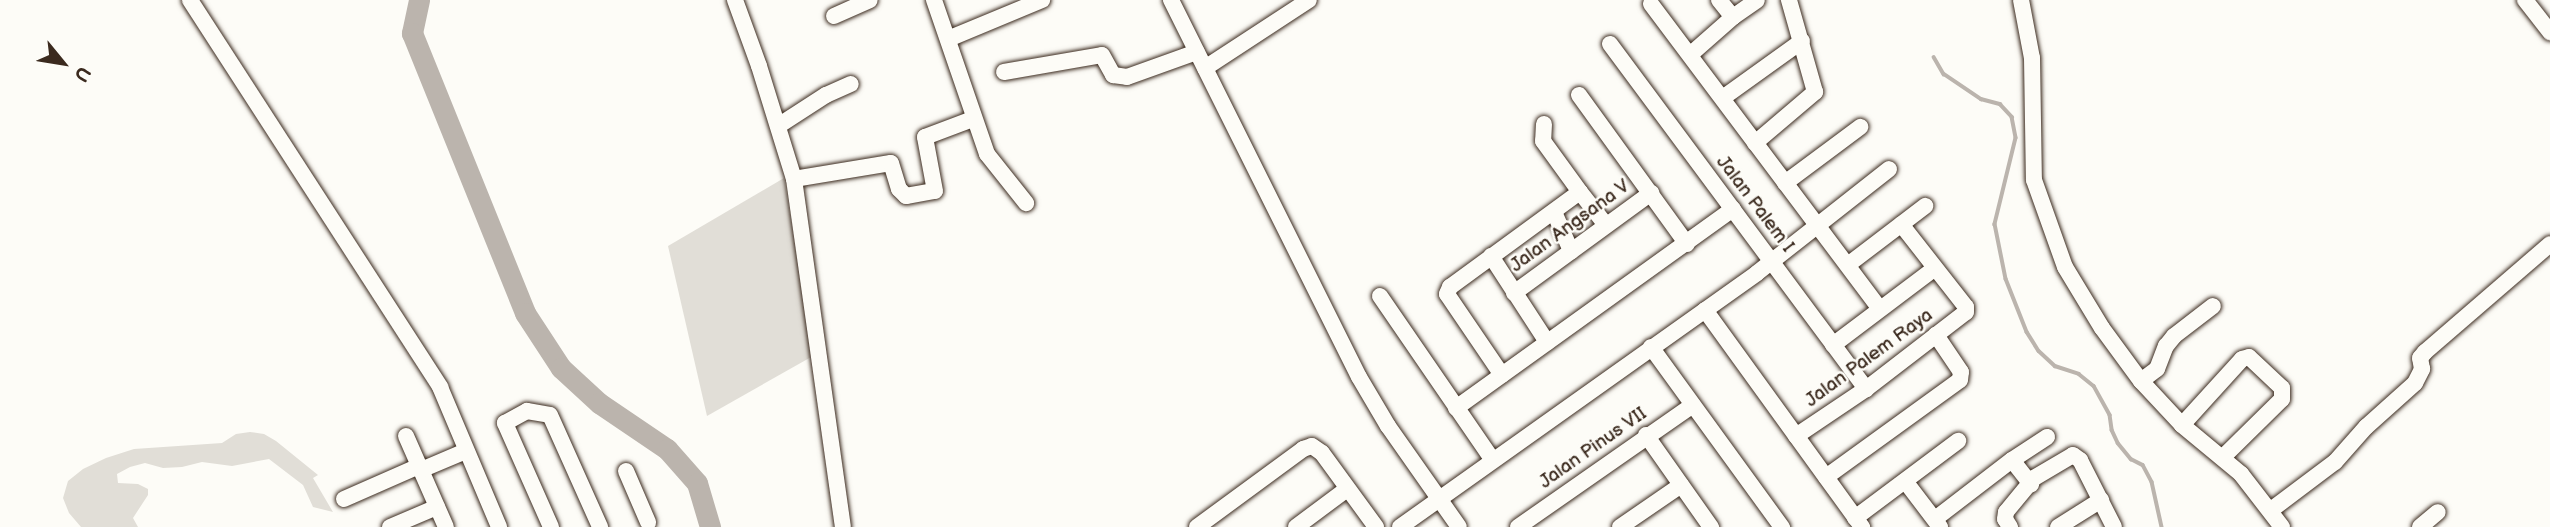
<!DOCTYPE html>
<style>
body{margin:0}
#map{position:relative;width:2550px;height:527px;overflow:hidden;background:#fdfcf7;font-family:"Balsamiq Sans",sans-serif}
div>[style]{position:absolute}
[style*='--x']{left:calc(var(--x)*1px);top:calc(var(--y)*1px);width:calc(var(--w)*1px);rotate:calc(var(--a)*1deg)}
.green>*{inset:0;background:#e1ded7}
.stream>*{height:3.5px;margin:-1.75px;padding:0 1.75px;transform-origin:1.75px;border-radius:1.75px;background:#bbb4ad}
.river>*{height:21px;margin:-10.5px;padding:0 10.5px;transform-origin:10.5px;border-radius:10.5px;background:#bbb4ad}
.roads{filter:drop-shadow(0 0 2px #3b2a1e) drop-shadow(0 0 2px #3b2a1e)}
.minor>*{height:16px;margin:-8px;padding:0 8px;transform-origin:8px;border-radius:8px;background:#fdfcf7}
span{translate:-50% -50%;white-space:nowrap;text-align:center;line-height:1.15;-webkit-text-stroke:5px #fdfcf7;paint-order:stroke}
.street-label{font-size:19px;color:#3b2a1e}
.north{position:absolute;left:28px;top:28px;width:70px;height:70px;-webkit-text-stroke:5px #fdfcf7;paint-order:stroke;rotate:120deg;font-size:19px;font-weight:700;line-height:28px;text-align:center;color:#3b2a1e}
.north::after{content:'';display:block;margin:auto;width:24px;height:32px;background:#3b2a1e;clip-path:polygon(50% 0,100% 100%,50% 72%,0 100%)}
</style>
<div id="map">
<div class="green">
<div style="clip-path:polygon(784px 178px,813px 356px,707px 416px,668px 246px)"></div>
<div style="clip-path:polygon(250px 432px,264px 434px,276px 441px,318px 475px,313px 478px,333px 512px,313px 507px,303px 485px,269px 459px,232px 466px,202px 462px,182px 467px,163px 468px,145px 463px,130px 467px,117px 474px,118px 483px,138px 484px,148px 489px,148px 495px,133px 518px,138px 527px,81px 527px,69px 513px,63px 498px,68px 481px,83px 469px,106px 458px,134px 449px,222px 443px,236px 434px)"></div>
</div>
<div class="stream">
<div style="--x:1934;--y:57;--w:20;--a:60"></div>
<div style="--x:1944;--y:74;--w:45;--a:34"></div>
<div style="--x:1981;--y:99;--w:20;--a:15"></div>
<div style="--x:2000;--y:104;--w:18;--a:47"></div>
<div style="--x:2012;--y:117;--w:21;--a:79"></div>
<div style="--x:2016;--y:138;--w:89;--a:103.7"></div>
<div style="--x:1995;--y:224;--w:56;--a:78.7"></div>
<div style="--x:2006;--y:279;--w:57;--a:68.4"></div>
<div style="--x:2027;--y:332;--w:22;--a:58"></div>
<div style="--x:2039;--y:351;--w:22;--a:43"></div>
<div style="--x:2055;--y:366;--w:25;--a:18"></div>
<div style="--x:2079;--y:374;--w:19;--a:39"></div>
<div style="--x:2094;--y:386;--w:33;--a:61"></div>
<div style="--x:2110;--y:415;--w:15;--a:82"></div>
<div style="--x:2112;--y:430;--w:14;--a:65"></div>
<div style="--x:2118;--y:443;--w:21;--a:51"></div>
<div style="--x:2131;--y:459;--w:13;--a:27"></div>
<div style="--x:2143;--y:465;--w:19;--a:62"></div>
<div style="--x:2152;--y:482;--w:46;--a:77.5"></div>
</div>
<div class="river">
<div style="--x:419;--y:0;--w:34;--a:102"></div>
<div style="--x:412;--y:33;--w:302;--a:68"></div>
<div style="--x:525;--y:313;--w:66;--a:56.8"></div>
<div style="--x:561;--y:368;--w:52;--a:42.6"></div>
<div style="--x:599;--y:403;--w:82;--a:34.1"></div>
<div style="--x:667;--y:449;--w:45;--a:48.6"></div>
<div style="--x:697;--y:483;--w:46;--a:73.5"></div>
</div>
<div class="roads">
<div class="minor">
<div style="--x:190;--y:0;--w:461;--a:57.1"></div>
<div style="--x:440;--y:387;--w:152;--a:67.1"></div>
<div style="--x:735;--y:0;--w:70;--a:70"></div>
<div style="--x:759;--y:66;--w:118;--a:72.8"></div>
<div style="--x:794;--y:179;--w:351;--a:82"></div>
<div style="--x:934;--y:0;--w:163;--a:71"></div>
<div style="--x:987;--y:154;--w:63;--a:51.5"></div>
<div style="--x:1171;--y:0;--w:421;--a:63.5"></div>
<div style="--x:1359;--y:377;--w:57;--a:59.4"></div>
<div style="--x:1388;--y:426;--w:123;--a:54.9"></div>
<div style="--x:1719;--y:0;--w:22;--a:51"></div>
<div style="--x:2021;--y:0;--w:59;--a:79.3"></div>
<div style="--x:2032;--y:58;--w:122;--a:89.1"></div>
<div style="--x:2034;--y:180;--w:92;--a:70.4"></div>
<div style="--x:2065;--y:267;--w:71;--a:58.8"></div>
<div style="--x:2102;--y:328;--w:66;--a:53.7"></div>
<div style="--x:2141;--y:381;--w:60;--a:47"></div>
<div style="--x:2182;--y:425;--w:77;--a:39.7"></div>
<div style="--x:2241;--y:474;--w:67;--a:52.3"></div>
<div style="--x:2525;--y:0;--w:41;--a:52"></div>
<div style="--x:1651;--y:4;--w:381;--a:53.1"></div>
<div style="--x:834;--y:16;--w:39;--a:-24"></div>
<div style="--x:948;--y:39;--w:102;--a:-22.5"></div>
<div style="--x:1610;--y:44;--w:430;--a:53.4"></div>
<div style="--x:1691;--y:54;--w:56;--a:-41.4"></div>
<div style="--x:1733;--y:17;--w:29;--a:-35"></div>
<div style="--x:1205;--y:68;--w:124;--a:-33.2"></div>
<div style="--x:1004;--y:72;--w:99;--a:-9.8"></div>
<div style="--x:1102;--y:55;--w:23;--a:61"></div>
<div style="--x:1113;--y:75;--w:14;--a:8"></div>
<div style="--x:1127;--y:77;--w:74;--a:-19.7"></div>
<div style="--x:1579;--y:95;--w:184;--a:54.1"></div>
<div style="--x:1724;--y:97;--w:96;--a:-35.7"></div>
<div style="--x:1544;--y:124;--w:17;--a:93"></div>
<div style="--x:1543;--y:141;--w:63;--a:54"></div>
<div style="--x:778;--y:126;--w:57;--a:-32.9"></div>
<div style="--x:826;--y:95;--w:27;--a:-24"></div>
<div style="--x:1755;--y:143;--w:79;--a:-40.4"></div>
<div style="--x:1815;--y:92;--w:96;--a:-105.8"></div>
<div style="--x:794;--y:179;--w:98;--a:-9.4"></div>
<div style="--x:891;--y:163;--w:27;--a:73"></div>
<div style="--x:899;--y:189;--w:10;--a:45"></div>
<div style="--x:906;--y:196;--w:29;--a:-10"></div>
<div style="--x:935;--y:191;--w:55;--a:-100.5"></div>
<div style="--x:925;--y:137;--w:51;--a:-20.6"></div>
<div style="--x:1785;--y:183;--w:94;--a:-36.7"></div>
<div style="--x:1554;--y:212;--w:43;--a:66.4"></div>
<div style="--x:1491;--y:256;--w:103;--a:56.9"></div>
<div style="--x:1849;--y:264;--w:96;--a:-37.3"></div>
<div style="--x:1514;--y:293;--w:170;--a:-36.1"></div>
<div style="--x:1380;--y:296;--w:198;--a:55.5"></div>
<div style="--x:1705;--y:310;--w:268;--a:54.1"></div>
<div style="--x:1833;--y:345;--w:126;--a:-37"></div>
<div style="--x:1651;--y:347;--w:223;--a:54"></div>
<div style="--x:1502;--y:375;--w:98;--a:-124.2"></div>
<div style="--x:1447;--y:294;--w:8;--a:-67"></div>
<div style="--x:1450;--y:287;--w:161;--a:-36.2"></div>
<div style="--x:1580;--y:192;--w:42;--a:51.8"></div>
<div style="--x:2141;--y:381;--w:20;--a:-37"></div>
<div style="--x:2157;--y:369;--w:25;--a:-69"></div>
<div style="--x:2166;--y:346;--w:13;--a:-51"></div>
<div style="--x:2174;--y:336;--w:49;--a:-37.6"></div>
<div style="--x:1456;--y:408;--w:341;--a:-35.7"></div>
<div style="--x:2182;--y:425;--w:89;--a:-47.7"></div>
<div style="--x:2242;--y:359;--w:7;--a:-16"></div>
<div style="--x:2249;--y:357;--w:45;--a:43.2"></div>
<div style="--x:2282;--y:388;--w:11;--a:90"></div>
<div style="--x:2282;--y:399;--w:83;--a:135.5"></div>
<div style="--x:1646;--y:435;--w:113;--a:54.8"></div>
<div style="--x:406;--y:436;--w:99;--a:66.3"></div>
<div style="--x:1796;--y:436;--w:84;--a:-33.9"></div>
<div style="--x:1866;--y:389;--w:126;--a:-37.6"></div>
<div style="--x:1966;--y:312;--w:5;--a:-90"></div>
<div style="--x:1966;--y:307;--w:105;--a:-128.1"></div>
<div style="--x:2012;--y:460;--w:42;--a:-33.3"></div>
<div style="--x:421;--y:470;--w:49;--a:-22.9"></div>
<div style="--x:626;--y:471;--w:56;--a:66.7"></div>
<div style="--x:1826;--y:477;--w:165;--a:-35.9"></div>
<div style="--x:1960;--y:380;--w:8;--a:-83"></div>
<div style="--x:1961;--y:372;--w:45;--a:-124"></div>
<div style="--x:1905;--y:481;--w:58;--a:52.7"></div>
<div style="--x:344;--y:499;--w:82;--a:-23.7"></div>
<div style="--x:2271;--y:510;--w:80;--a:-36.9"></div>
<div style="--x:2335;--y:462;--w:47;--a:-48.5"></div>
<div style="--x:2366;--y:427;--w:66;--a:-41.9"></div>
<div style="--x:2415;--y:383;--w:16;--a:-63"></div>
<div style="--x:2422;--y:369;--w:11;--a:-100"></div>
<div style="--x:2420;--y:358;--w:8;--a:-50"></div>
<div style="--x:2425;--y:352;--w:165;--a:-40.8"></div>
<div style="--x:1855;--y:518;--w:129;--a:-36.8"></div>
<div style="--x:1935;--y:519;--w:97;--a:-37.5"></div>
<div style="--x:2012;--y:460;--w:31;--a:52"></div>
<div style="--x:390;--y:527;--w:51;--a:-23.1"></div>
<div style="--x:551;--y:527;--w:114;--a:-113.9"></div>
<div style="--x:505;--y:423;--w:25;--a:-29"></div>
<div style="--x:527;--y:411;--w:23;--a:10"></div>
<div style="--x:550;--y:415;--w:123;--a:65.9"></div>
<div style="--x:1197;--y:527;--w:132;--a:-36.3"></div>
<div style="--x:1303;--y:449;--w:9;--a:-18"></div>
<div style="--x:1312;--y:446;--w:12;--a:35"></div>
<div style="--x:1322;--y:453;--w:92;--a:53.9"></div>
<div style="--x:1296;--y:527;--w:64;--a:-36.7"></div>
<div style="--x:1400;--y:527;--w:438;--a:-35.4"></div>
<div style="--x:1757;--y:273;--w:168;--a:-38.2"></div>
<div style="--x:1518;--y:527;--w:213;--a:-34.9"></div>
<div style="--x:1620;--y:527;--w:74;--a:-34.5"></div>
<div style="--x:2010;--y:527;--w:9;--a:-122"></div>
<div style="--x:2005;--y:519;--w:7;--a:-82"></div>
<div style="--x:2006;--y:512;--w:44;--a:-50.5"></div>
<div style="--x:2034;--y:478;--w:45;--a:-30.5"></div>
<div style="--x:2073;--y:455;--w:9;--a:36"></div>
<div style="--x:2080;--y:460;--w:75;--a:63.1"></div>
<div style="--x:2058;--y:527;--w:51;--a:-32.1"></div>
<div style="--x:2420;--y:527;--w:23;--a:-40"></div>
</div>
</div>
<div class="street-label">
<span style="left:1755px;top:204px;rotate:53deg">Jalan Palem I</span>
<span style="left:1570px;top:226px;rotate:-36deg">Jalan Angsana V</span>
<span style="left:1869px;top:358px;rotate:-36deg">Jalan Palem Raya</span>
<span style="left:1593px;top:448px;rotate:-35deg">Jalan Pinus VII</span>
</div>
<div class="north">U</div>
</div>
